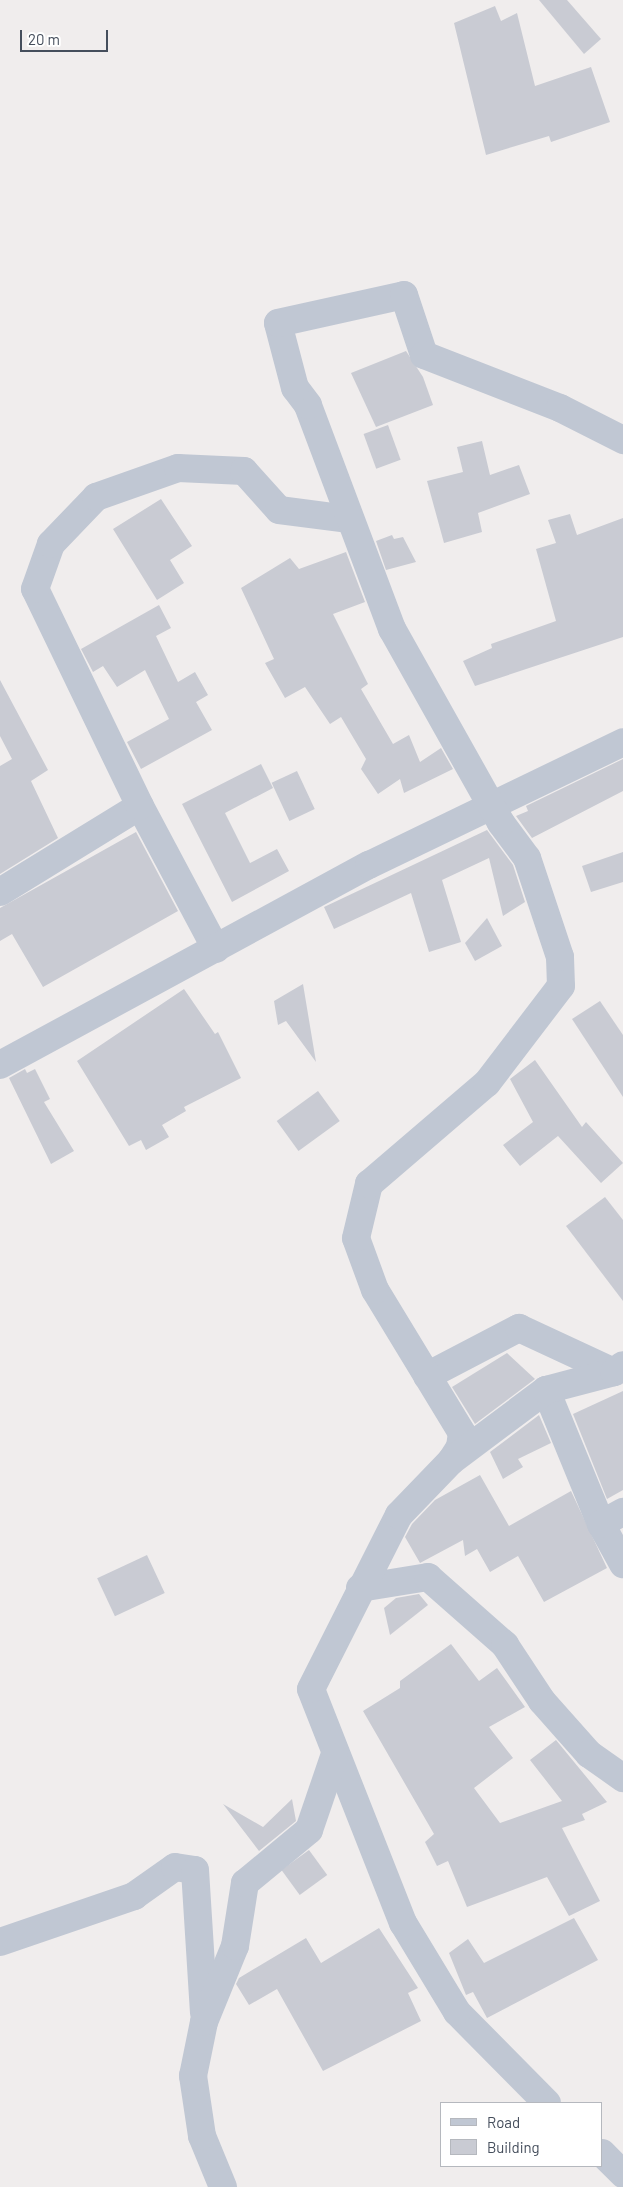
<!DOCTYPE html>
<style>
body{margin:0}
#map{position:relative;width:623px;height:2187px;overflow:hidden;background:#f0eded;font-family:Barlow,sans-serif}
div>[style]{position:absolute}
[style*='--x']{left:calc(var(--x)*1px);top:calc(var(--y)*1px);width:calc(var(--w)*1px);rotate:calc(var(--a)*1deg)}
.building>*{inset:0;background:#c9cbd3;transform-origin:0 0}
.minor>*{height:28px;margin:-14px;padding:0 14px;transform-origin:14px;border-radius:14px;background:#c0c7d3}
span{translate:-50% -50%;white-space:nowrap;text-align:center;line-height:1.15;-webkit-text-stroke:4px #fff;paint-order:stroke}
.legend{position:absolute;left:440px;top:2102px;width:162px;height:65px;box-sizing:border-box;background:#fff;border:1px solid #b5b8be;margin:0;padding:6px 9px;list-style:none;font-size:15px;color:#454e5c}
.legend li{display:flex;align-items:center;gap:10px;height:25px}
.legend b{width:25px;border:1px solid #b5b8be}
.scale{position:absolute;left:20px;top:30px;width:88px;height:22px;box-sizing:border-box;border:2px solid #454e5c;border-top:0;padding-left:6px;font-size:15px;line-height:18px;white-space:nowrap;color:#454e5c;-webkit-text-stroke:4px #fff;paint-order:stroke}
</style>
<div id="map">
<div class="building">
<div style="clip-path:polygon(539px 0,567px 0,601px 39px,584px 54px)"></div>
<div style="clip-path:polygon(495px 6px,501px 21px,517px 13px,535px 86px,591px 67px,610px 122px,551px 142px,549px 136px,486px 155px,454px 23px)"></div>
<div style="clip-path:polygon(406px 351px,423px 377px,433px 405px,376px 427px,351px 373px)"></div>
<div style="left:388px;top:425px;width:37px;height:26px;rotate:70deg"></div>
<div style="clip-path:polygon(482px 441px,490px 475px,519px 465px,530px 494px,478px 513px,482px 532px,444px 543px,427px 481px,463px 472px,457px 447px)"></div>
<div style="clip-path:polygon(161px 499px,192px 546px,170px 560px,184px 583px,157px 600px,113px 529px)"></div>
<div style="clip-path:polygon(570px 514px,577px 535px,623px 518px,623px 637px,475px 686px,463px 661px,492px 648px,491px 644px,556px 621px,536px 549px,556px 543px,548px 520px)"></div>
<div style="clip-path:polygon(392px 535px,394px 539px,403px 537px,416px 562px,386px 570px,376px 541px)"></div>
<div style="clip-path:polygon(346px 552px,365px 602px,333px 614px,368px 684px,361px 689px,393px 744px,409px 735px,420px 762px,441px 748px,453px 769px,404px 793px,400px 779px,378px 794px,361px 769px,366px 759px,341px 717px,330px 724px,305px 687px,285px 698px,265px 663px,274px 659px,241px 588px,290px 558px,299px 569px)"></div>
<div style="clip-path:polygon(159px 605px,171px 628px,156px 636px,178px 682px,195px 672px,208px 695px,196px 702px,212px 730px,141px 769px,127px 742px,169px 719px,145px 670px,117px 687px,103px 666px,93px 672px,81px 649px)"></div>
<div style="clip-path:polygon(0 680px,48px 770px,31px 781px,58px 838px,0 874px,0 766px,12px 759px,0 736px)"></div>
<div style="clip-path:polygon(623px 759px,623px 791px,532px 838px,516px 816px,528px 811px,526px 806px)"></div>
<div style="clip-path:polygon(261px 764px,273px 788px,225px 813px,250px 863px,277px 849px,289px 871px,232px 902px,182px 804px)"></div>
<div style="left:297px;top:771px;width:42px;height:28px;rotate:65deg"></div>
<div style="clip-path:polygon(487px 830px,513px 865px,525px 902px,503px 916px,489px 858px,442px 880px,461px 942px,429px 952px,411px 893px,334px 929px,324px 907px)"></div>
<div style="clip-path:polygon(136px 832px,178px 911px,43px 987px,12px 934px,0 941px,0 908px)"></div>
<div style="clip-path:polygon(623px 852px,623px 882px,591px 892px,582px 866px)"></div>
<div style="clip-path:polygon(487px 918px,502px 946px,475px 961px,465px 943px)"></div>
<div style="clip-path:polygon(303px 984px,316px 1062px,286px 1021px,278px 1025px,274px 1001px)"></div>
<div style="clip-path:polygon(184px 989px,215px 1034px,218px 1032px,241px 1078px,184px 1107px,186px 1111px,162px 1125px,169px 1137px,146px 1150px,141px 1140px,129px 1146px,77px 1061px)"></div>
<div style="clip-path:polygon(600px 1001px,623px 1035px,623px 1097px,572px 1019px)"></div>
<div style="clip-path:polygon(535px 1060px,582px 1127px,586px 1122px,623px 1163px,601px 1183px,558px 1136px,520px 1166px,503px 1145px,533px 1122px,510px 1079px)"></div>
<div style="clip-path:polygon(25px 1069px,27px 1073px,35px 1069px,50px 1099px,44px 1102px,74px 1151px,51px 1164px,9px 1078px)"></div>
<div style="left:318px;top:1091px;width:37px;height:51px;rotate:54deg"></div>
<div style="clip-path:polygon(605px 1197px,623px 1220px,623px 1301px,566px 1226px)"></div>
<div style="clip-path:polygon(507px 1353px,535px 1379px,475px 1424px,452px 1387px)"></div>
<div style="clip-path:polygon(623px 1391px,623px 1490px,607px 1499px,573px 1414px)"></div>
<div style="clip-path:polygon(539px 1415px,551px 1443px,518px 1459px,523px 1467px,503px 1479px,490px 1452px)"></div>
<div style="clip-path:polygon(480px 1475px,509px 1526px,571px 1491px,607px 1568px,544px 1602px,518px 1556px,490px 1572px,477px 1549px,465px 1556px,463px 1540px,420px 1563px,405px 1537px,412px 1524px,435px 1500px)"></div>
<div style="left:147px;top:1555px;width:42px;height:55px;rotate:65deg"></div>
<div style="clip-path:polygon(419px 1594px,428px 1605px,390px 1635px,384px 1608px,396px 1598px)"></div>
<div style="clip-path:polygon(451px 1644px,479px 1681px,497px 1668px,525px 1707px,489px 1727px,513px 1758px,474px 1788px,500px 1823px,562px 1801px,530px 1760px,556px 1740px,607px 1802px,582px 1814px,585px 1820px,562px 1828px,600px 1901px,569px 1916px,547px 1877px,467px 1907px,448px 1861px,437px 1866px,425px 1842px,434px 1834px,363px 1711px,400px 1688px,400px 1681px)"></div>
<div style="clip-path:polygon(292px 1799px,296px 1821px,259px 1851px,223px 1804px,263px 1827px)"></div>
<div style="left:309px;top:1850px;width:31px;height:34px;rotate:54deg"></div>
<div style="clip-path:polygon(574px 1918px,598px 1960px,487px 2018px,473px 1992px,466px 1995px,449px 1953px,468px 1939px,484px 1963px)"></div>
<div style="clip-path:polygon(379px 1928px,418px 1988px,408px 1993px,421px 2021px,323px 2071px,277px 1989px,249px 2005px,236px 1984px,239px 1978px,306px 1938px,321px 1963px)"></div>
</div>
<div class="minor">
<div style="--x:0;--y:892;--w:164;--a:-31.6"></div>
<div style="--x:216;--y:949;--w:162;--a:-118"></div>
<div style="--x:140;--y:806;--w:241;--a:-115.8"></div>
<div style="--x:35;--y:589;--w:48;--a:-70.4"></div>
<div style="--x:51;--y:544;--w:65;--a:-46.2"></div>
<div style="--x:96;--y:497;--w:87;--a:-19.5"></div>
<div style="--x:178;--y:468;--w:66;--a:2.6"></div>
<div style="--x:244;--y:471;--w:52;--a:48.1"></div>
<div style="--x:279;--y:510;--w:71;--a:7.3"></div>
<div style="--x:0;--y:1065;--w:420;--a:-28.5"></div>
<div style="--x:369;--y:865;--w:282;--a:-25.8"></div>
<div style="--x:427;--y:1376;--w:104;--a:-27.6"></div>
<div style="--x:519;--y:1328;--w:105;--a:24.9"></div>
<div style="--x:546;--y:1390;--w:145;--a:67.7"></div>
<div style="--x:601;--y:1524;--w:46;--a:61.2"></div>
<div style="--x:451;--y:1461;--w:17;--a:-57"></div>
<div style="--x:460;--y:1447;--w:14;--a:-82"></div>
<div style="--x:462;--y:1433;--w:167;--a:-121.3"></div>
<div style="--x:375;--y:1290;--w:55;--a:-110.1"></div>
<div style="--x:356;--y:1238;--w:56;--a:-76.5"></div>
<div style="--x:369;--y:1184;--w:155;--a:-40.6"></div>
<div style="--x:487;--y:1083;--w:122;--a:-52.7"></div>
<div style="--x:561;--y:986;--w:29;--a:-92"></div>
<div style="--x:560;--y:957;--w:104;--a:-108.4"></div>
<div style="--x:527;--y:858;--w:44;--a:-126.6"></div>
<div style="--x:501;--y:823;--w:223;--a:-119.3"></div>
<div style="--x:392;--y:629;--w:239;--a:-110.6"></div>
<div style="--x:308;--y:405;--w:21;--a:-127"></div>
<div style="--x:295;--y:388;--w:67;--a:-104.7"></div>
<div style="--x:278;--y:323;--w:129;--a:-12.5"></div>
<div style="--x:404;--y:295;--w:63;--a:71.6"></div>
<div style="--x:424;--y:355;--w:146;--a:21.3"></div>
<div style="--x:560;--y:408;--w:71;--a:26.9"></div>
<div style="--x:601;--y:1524;--w:25;--a:-29"></div>
<div style="--x:360;--y:1588;--w:69;--a:-9.2"></div>
<div style="--x:428;--y:1577;--w:103;--a:41.4"></div>
<div style="--x:505;--y:1645;--w:67;--a:56.5"></div>
<div style="--x:542;--y:1701;--w:71;--a:48.4"></div>
<div style="--x:589;--y:1754;--w:42;--a:35.2"></div>
<div style="--x:0;--y:1942;--w:142;--a:-18.9"></div>
<div style="--x:134;--y:1896;--w:50;--a:-35.3"></div>
<div style="--x:175;--y:1867;--w:20;--a:9"></div>
<div style="--x:195;--y:1870;--w:143;--a:86.4"></div>
<div style="--x:547;--y:2103;--w:128;--a:-134.7"></div>
<div style="--x:457;--y:2012;--w:104;--a:-121.2"></div>
<div style="--x:403;--y:1923;--w:251;--a:-111.5"></div>
<div style="--x:311;--y:1689;--w:195;--a:-63.2"></div>
<div style="--x:399;--y:1515;--w:75;--a:-46.1"></div>
<div style="--x:451;--y:1461;--w:119;--a:-36.8"></div>
<div style="--x:546;--y:1390;--w:70;--a:-14.8"></div>
<div style="--x:614;--y:1372;--w:11;--a:-38"></div>
<div style="--x:602;--y:2153;--w:30;--a:45"></div>
<div style="--x:223;--y:2187;--w:55;--a:-112.4"></div>
<div style="--x:202;--y:2136;--w:61;--a:-98.5"></div>
<div style="--x:193;--y:2076;--w:55;--a:-78.5"></div>
<div style="--x:204;--y:2022;--w:82;--a:-67.8"></div>
<div style="--x:235;--y:1946;--w:64;--a:-81"></div>
<div style="--x:245;--y:1883;--w:83;--a:-39.6"></div>
<div style="--x:309;--y:1830;--w:77;--a:-71.1"></div>
</div>
<ul class="legend">
<li><b style="height:6px;background:#c0c7d3"></b>Road</li>
<li><b style="height:14px;background:#c9cbd3"></b>Building</li>
</ul>
<div class="scale">20 m</div>
</div>
